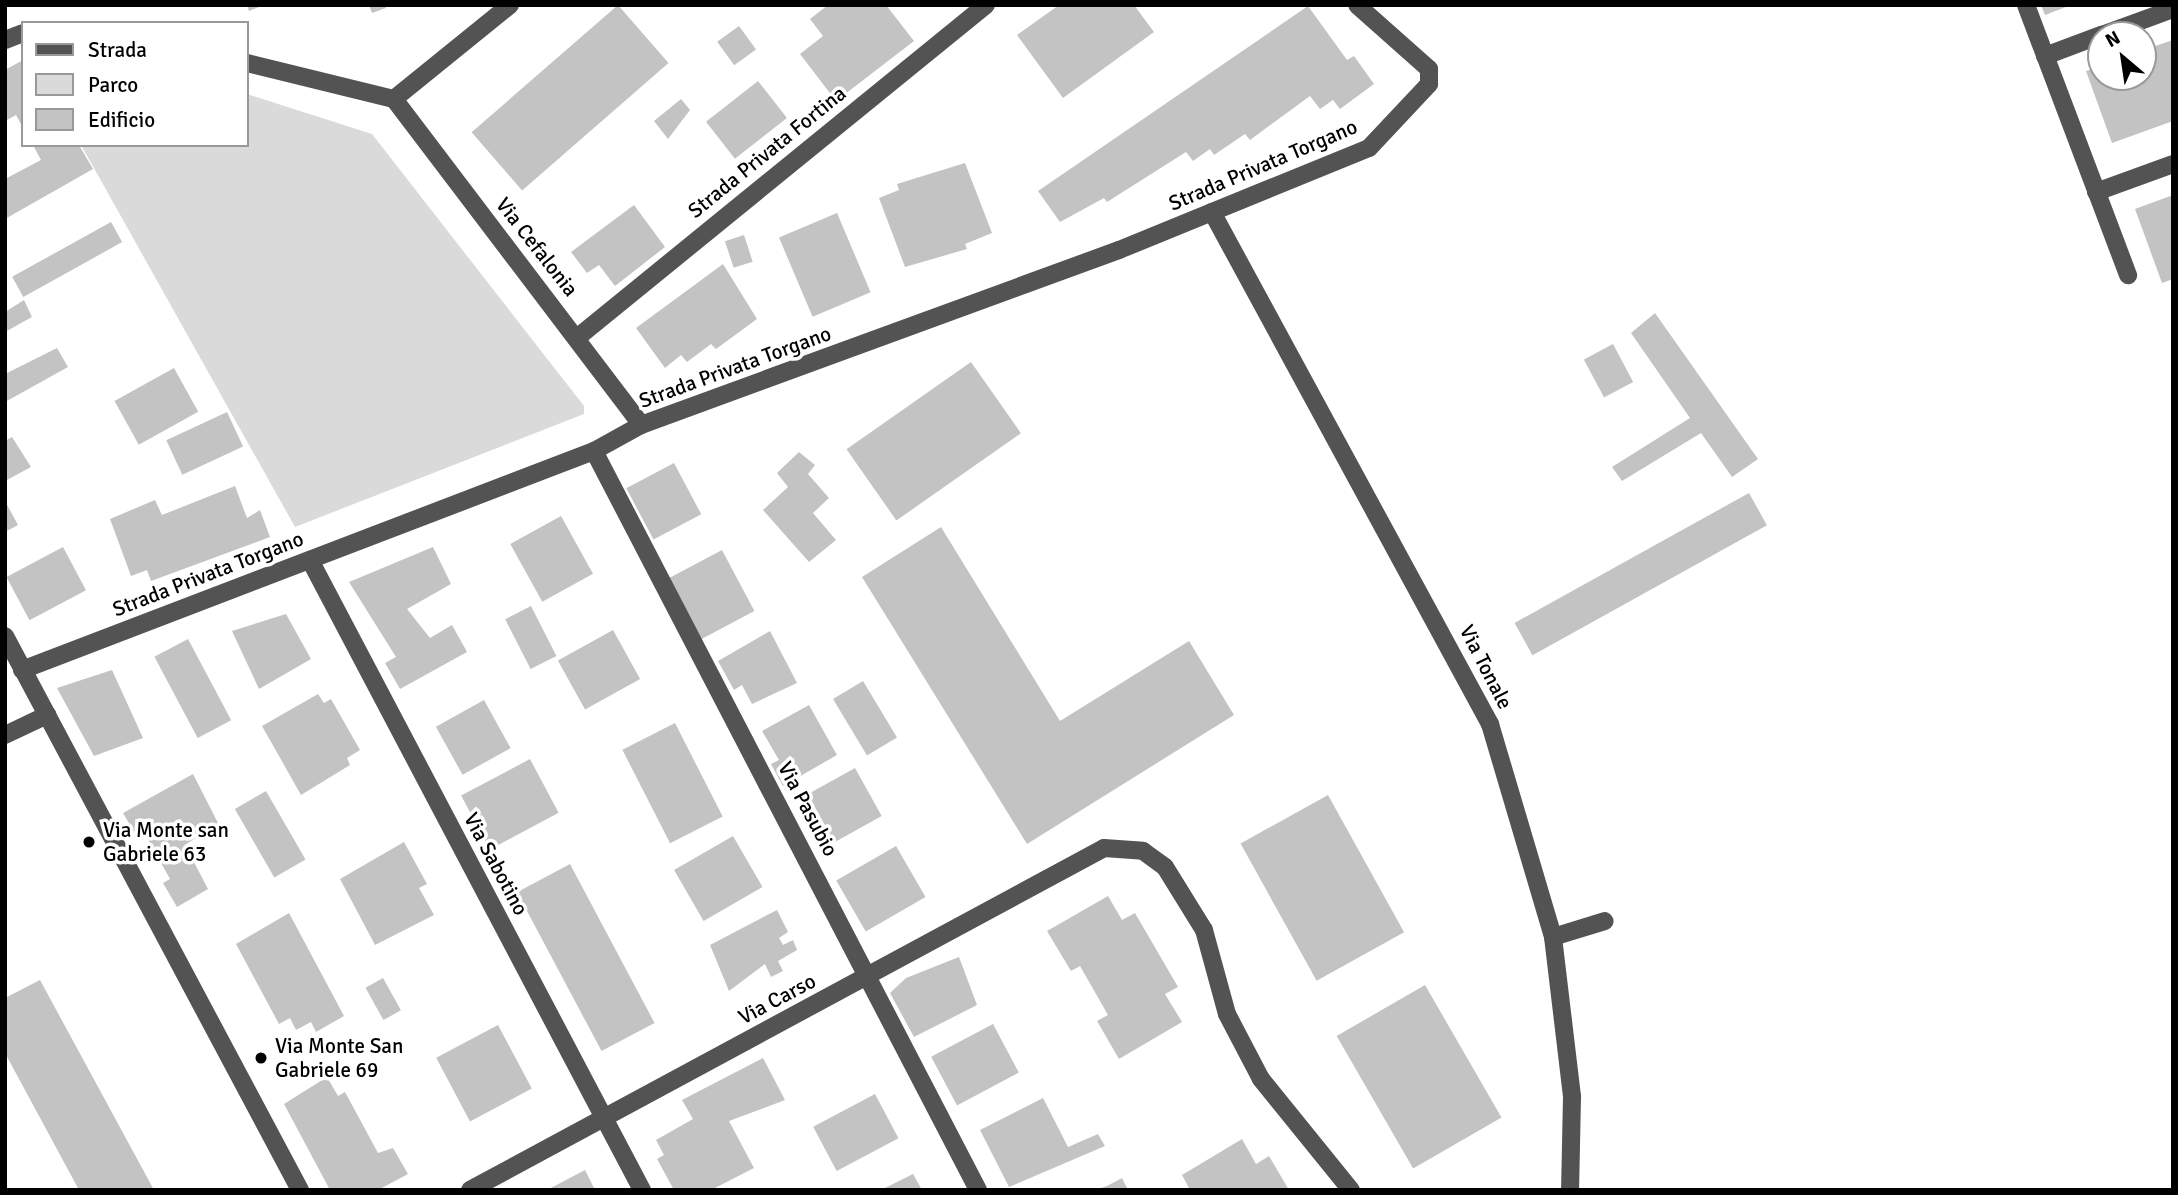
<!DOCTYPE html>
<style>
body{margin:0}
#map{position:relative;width:2178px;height:1195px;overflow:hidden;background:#fff;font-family:Signika,sans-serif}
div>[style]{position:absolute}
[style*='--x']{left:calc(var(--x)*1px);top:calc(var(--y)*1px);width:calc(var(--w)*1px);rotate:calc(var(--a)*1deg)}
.green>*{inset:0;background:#dadada}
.building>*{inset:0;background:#c3c3c3;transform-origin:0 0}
.minor>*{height:18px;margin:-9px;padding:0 9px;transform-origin:9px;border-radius:9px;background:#535353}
.dots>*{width:19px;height:19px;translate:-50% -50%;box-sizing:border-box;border:4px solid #fff;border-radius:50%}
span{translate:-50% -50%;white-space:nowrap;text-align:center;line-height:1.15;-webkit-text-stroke:7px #fff;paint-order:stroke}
.street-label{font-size:21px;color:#000}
.poi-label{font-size:21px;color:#000}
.left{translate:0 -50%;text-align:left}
.frame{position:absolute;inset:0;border:7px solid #000;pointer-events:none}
.legend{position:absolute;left:21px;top:21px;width:228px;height:126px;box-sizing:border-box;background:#fff;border:2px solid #999;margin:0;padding:9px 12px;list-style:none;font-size:21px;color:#000}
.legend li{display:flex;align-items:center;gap:14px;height:35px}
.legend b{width:35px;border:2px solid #999}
.north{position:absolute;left:2087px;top:21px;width:70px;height:70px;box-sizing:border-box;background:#fff;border:2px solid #999;border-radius:50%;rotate:331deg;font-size:19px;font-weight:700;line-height:28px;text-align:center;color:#000}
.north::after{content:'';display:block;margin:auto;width:24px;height:32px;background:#000;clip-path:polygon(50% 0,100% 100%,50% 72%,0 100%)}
</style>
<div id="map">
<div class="green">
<div style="clip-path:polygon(247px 94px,372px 134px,584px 406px,584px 414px,295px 527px,81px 145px,247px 145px)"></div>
</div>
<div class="building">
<div style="clip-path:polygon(247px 5px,264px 5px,249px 11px)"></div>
<div style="clip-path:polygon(369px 5px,385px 5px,386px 8px,372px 13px)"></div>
<div style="left:618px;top:5px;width:77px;height:194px;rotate:49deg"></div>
<div style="clip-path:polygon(828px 5px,886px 5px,914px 41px,836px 101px,800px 54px,823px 36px,810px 19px)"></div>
<div style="clip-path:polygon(1059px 5px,1134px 5px,1154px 32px,1063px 98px,1017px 35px)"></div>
<div style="clip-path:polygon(2041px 5px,2071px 5px,2045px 15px)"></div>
<div style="clip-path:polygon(1308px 6px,1347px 60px,1354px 56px,1374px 84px,1340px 109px,1333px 100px,1320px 109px,1310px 96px,1250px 140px,1245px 134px,1214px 155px,1210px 149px,1193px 161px,1186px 152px,1107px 202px,1104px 198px,1060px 222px,1038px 191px)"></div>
<div style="left:739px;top:26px;width:29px;height:27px;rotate:54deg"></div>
<div style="clip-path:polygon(2173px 40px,2173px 121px,2112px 143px,2086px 71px,2101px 66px,2101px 77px,2143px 77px,2143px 50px)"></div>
<div style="clip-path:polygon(23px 60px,23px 128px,16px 115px,5px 121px,5px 70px)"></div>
<div style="left:758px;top:81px;width:47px;height:66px;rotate:52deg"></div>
<div style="clip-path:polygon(681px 99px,690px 110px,668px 139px,654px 121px)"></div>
<div style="clip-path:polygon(33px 145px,79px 145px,93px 169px,5px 219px,5px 179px,41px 160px)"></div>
<div style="clip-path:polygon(965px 163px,992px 233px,965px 244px,967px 249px,905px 267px,879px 198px,899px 190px,897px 184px)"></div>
<div style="clip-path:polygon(2173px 195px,2173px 279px,2162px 283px,2135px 209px)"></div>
<div style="clip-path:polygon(634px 205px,665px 247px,615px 286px,599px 265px,587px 273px,571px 252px)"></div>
<div style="left:837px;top:213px;width:86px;height:63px;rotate:67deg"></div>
<div style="left:111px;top:222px;width:23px;height:113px;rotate:61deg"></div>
<div style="left:744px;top:235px;width:28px;height:20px;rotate:72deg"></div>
<div style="clip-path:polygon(723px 264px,757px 319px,716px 349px,711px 344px,687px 362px,681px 355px,665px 368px,636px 328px)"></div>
<div style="clip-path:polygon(24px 300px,32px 317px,5px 332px,5px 312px)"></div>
<div style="clip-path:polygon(1655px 313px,1758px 459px,1732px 477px,1701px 433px,1622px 481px,1612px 467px,1690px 418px,1631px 333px)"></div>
<div style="left:1613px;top:344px;width:43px;height:33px;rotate:62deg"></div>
<div style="clip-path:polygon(57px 348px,68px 367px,5px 402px,5px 374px)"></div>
<div style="left:971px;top:362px;width:87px;height:152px;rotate:55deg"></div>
<div style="left:174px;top:368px;width:50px;height:68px;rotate:61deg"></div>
<div style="left:227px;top:412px;width:38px;height:67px;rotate:65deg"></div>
<div style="clip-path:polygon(12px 437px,31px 467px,5px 481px,5px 441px)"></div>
<div style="clip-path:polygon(799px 452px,815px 465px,808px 474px,829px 498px,813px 513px,836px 540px,809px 562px,763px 510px,788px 487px,777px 473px)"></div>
<div style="left:674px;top:463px;width:58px;height:54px;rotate:62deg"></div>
<div style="clip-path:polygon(235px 486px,247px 518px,260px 510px,270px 537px,151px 581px,147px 570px,131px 576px,110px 519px,155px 500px,162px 515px)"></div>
<div style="left:1749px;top:493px;width:37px;height:268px;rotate:61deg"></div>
<div style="clip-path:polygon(5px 501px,18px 525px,5px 532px)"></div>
<div style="left:561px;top:516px;width:66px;height:58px;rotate:61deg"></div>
<div style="clip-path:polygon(941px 527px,1060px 721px,1189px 641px,1234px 715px,1027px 844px,862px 577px)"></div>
<div style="left:63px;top:547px;width:49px;height:64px;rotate:62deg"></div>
<div style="clip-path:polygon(433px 547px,451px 584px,407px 609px,430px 638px,452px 625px,467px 652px,400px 689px,385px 663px,396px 657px,349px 582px)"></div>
<div style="left:722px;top:550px;width:69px;height:64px;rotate:62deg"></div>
<div style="left:531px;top:606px;width:56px;height:29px;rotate:63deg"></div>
<div style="clip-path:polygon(286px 614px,311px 659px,259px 689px,232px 631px)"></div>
<div style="left:613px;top:630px;width:56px;height:63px;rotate:61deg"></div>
<div style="clip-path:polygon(770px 631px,797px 683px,752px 704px,742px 685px,734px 690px,718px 661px)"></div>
<div style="left:188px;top:639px;width:92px;height:38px;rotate:62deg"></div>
<div style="clip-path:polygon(112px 670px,143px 738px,94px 756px,57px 688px)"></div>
<div style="left:863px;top:681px;width:66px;height:35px;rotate:59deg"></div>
<div style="clip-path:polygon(318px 694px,324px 703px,331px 699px,360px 750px,347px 758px,350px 765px,301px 795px,262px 726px)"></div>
<div style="left:484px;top:700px;width:55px;height:55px;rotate:61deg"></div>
<div style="clip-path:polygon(809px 705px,837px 755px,783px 786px,771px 764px,779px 760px,762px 731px)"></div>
<div style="left:675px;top:723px;width:105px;height:59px;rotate:63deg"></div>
<div style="left:530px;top:759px;width:61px;height:78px;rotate:62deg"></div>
<div style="left:855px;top:768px;width:55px;height:54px;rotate:61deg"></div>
<div style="clip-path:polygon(193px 774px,218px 823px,185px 845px,208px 889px,177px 907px,163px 883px,170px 879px,144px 832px,137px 837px,123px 813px)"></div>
<div style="left:266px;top:791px;width:79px;height:36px;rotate:60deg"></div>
<div style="left:1328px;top:795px;width:157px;height:100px;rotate:61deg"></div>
<div style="left:733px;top:836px;width:59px;height:68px;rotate:60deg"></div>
<div style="clip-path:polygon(404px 842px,427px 884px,419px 888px,434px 915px,375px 945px,340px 879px)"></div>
<div style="left:896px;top:846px;width:59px;height:69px;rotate:60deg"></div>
<div style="left:570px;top:864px;width:180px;height:60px;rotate:62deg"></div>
<div style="clip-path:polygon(1108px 896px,1122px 920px,1135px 913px,1178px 987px,1165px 994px,1182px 1022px,1119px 1059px,1097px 1021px,1108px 1015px,1080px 966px,1071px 971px,1047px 931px)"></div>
<div style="clip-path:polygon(777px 910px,788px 932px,779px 938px,783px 945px,793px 940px,797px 950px,778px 961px,783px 971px,771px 977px,765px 964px,729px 991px,710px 945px)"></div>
<div style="clip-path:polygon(289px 913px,344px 1016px,316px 1032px,311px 1022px,296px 1030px,290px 1018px,279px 1024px,236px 944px)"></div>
<div style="clip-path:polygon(959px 957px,977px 1005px,914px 1037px,890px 993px,906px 978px)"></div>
<div style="left:383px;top:978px;width:37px;height:20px;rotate:61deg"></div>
<div style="clip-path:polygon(40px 980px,154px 1190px,79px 1190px,5px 1053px,5px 998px)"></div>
<div style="left:1425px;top:985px;width:153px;height:102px;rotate:60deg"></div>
<div style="left:993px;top:1024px;width:55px;height:70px;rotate:62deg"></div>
<div style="left:498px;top:1025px;width:72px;height:70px;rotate:62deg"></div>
<div style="clip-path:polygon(763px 1058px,785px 1100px,729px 1121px,754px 1168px,711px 1190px,674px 1190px,657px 1159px,664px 1155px,656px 1140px,693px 1119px,682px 1100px)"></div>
<div style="clip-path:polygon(327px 1077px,338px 1096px,345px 1092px,378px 1153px,393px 1148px,408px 1174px,378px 1190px,330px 1190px,284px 1104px)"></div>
<div style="left:875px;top:1094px;width:50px;height:70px;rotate:62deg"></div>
<div style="clip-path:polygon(1043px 1098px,1068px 1147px,1098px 1134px,1105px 1146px,1009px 1187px,980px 1130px)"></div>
<div style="clip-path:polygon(1242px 1139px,1256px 1164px,1269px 1156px,1289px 1190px,1190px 1190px,1182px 1175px)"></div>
<div style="clip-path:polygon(585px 1170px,595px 1190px,547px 1190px)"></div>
<div style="clip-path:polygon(913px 1174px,922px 1190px,881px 1190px)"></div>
<div style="clip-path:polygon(1122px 1178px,1128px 1190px,1095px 1190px,1107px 1186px)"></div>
</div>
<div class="minor">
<div style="--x:510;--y:5;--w:149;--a:141"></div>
<div style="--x:394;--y:99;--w:409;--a:52.8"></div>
<div style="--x:2026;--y:5;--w:289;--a:69.3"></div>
<div style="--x:2102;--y:35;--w:76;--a:-20.1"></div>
<div style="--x:5;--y:40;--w:19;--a:-21"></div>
<div style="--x:2045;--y:56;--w:60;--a:-20.6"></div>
<div style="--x:247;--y:63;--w:151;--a:13.8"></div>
<div style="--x:2096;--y:192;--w:82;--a:-20"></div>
<div style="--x:1212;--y:212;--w:583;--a:61.5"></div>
<div style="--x:1490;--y:724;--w:222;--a:73.5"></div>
<div style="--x:1553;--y:937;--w:161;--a:83.2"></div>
<div style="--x:1572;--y:1097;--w:93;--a:91.2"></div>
<div style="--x:578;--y:337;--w:526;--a:-39.14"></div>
<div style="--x:594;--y:451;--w:833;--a:62.54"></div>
<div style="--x:310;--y:560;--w:712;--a:62.21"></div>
<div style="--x:5;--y:636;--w:628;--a:61.97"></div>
<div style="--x:22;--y:670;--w:612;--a:-20.95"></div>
<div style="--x:594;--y:451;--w:54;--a:-29"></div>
<div style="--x:641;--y:425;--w:509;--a:-20.11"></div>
<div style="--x:1119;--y:250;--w:270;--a:-22.2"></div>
<div style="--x:1369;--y:148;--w:88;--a:-46.8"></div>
<div style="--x:1429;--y:84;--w:15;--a:-90"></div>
<div style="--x:1429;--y:69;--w:96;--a:-138.4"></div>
<div style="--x:5;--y:735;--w:47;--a:-25.5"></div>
<div style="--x:1553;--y:937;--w:54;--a:-17.1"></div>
<div style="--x:470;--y:1190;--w:720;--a:-28.34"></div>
<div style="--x:1104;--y:848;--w:39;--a:4"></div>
<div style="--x:1143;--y:851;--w:27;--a:36"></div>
<div style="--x:1165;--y:867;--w:74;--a:58.2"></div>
<div style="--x:1204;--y:930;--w:87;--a:74.7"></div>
<div style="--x:1227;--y:1014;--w:73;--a:62.4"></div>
<div style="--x:1261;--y:1079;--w:143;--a:51"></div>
</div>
<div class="dots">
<div style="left:89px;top:842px;background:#000"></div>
<div style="left:261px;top:1058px;background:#000"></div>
</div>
<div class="street-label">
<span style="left:767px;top:152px;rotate:-39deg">Strada Privata Fortina</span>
<span style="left:1263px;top:165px;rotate:-23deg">Strada Privata Torgano</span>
<span style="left:537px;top:247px;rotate:52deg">Via Cefalonia</span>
<span style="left:735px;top:367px;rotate:-20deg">Strada Privata Torgano</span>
<span style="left:208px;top:574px;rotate:-21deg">Strada Privata Torgano</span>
<span style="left:1486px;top:667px;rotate:63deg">Via Tonale</span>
<span style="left:808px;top:809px;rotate:62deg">Via Pasubio</span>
<span style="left:496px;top:864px;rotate:62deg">Via Sabotino</span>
<span style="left:777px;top:999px;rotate:-28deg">Via Carso</span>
</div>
<div class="poi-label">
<span class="left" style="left:103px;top:842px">Via Monte san<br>Gabriele 63</span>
<span class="left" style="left:275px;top:1058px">Via Monte San<br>Gabriele 69</span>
</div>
<div class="frame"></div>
<ul class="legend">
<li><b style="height:9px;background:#535353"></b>Strada</li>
<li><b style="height:19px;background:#dadada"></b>Parco</li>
<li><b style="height:19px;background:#c3c3c3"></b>Edificio</li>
</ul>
<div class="north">N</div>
</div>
